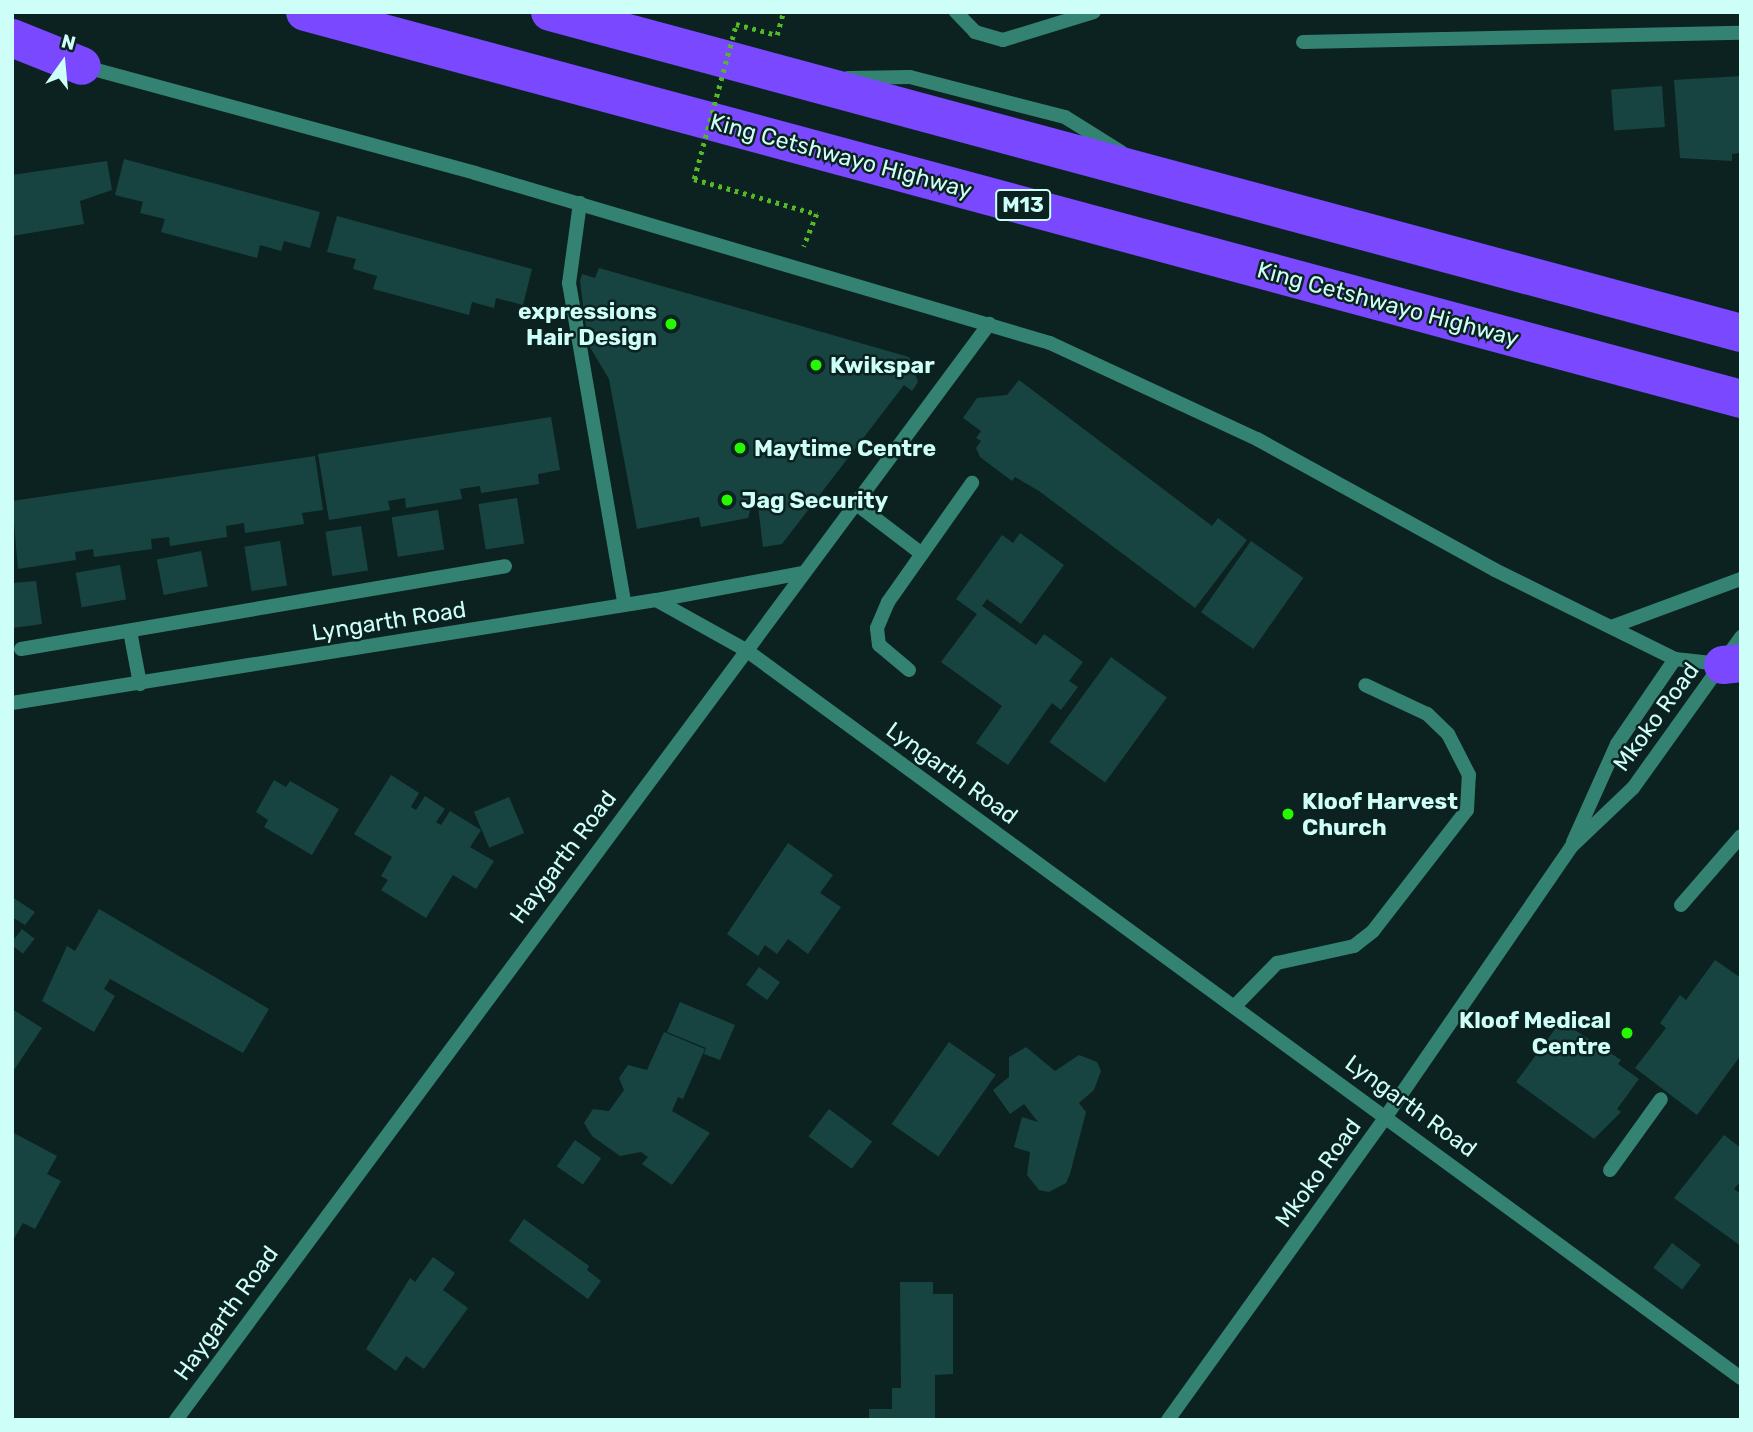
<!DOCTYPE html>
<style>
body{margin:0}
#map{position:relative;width:1753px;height:1432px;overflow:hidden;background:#0c2220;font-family:Rubik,sans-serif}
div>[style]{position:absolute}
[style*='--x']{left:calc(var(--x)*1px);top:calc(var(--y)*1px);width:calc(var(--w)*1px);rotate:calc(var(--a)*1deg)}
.building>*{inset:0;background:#174441;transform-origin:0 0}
.path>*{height:4.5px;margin-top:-2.25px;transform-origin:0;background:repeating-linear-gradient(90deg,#55b827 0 3.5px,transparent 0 8.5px)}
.service>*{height:14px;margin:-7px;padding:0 7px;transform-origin:7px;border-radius:7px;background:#348372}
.minor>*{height:14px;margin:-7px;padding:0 7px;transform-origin:7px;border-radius:7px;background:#348372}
.tertiary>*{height:14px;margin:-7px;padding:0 7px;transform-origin:7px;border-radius:7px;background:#348372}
.motorway>*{height:38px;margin:-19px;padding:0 19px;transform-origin:19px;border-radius:19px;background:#7948ff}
.path-bridge>*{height:4.5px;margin-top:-2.25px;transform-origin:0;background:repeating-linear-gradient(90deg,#55b827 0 3.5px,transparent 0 8.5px)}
.dots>*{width:19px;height:19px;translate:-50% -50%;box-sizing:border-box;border:4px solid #0c2220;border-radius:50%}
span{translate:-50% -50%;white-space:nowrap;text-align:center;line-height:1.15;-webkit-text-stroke:5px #0c2220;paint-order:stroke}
.shield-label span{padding:2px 5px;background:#0c2220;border:2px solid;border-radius:5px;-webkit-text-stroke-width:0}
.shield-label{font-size:21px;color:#cdfff8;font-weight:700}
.street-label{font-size:23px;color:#cdfff8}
.poi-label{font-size:23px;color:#cdfff8;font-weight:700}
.right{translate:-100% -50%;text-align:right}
.left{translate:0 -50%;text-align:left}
.frame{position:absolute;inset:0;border:14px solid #cdfff8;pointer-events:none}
.north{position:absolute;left:28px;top:28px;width:70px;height:70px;-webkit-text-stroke:5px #0c2220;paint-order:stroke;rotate:15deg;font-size:19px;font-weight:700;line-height:28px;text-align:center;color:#cdfff8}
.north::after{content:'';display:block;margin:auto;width:24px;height:32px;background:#cdfff8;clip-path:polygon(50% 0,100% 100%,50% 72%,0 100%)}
</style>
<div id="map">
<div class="building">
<div style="clip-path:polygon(1741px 76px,1741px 153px,1732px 154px,1732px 161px,1680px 158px,1674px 80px)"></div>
<div style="left:1662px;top:86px;width:41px;height:51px;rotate:86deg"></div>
<div style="clip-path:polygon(124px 159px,320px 212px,310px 248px,284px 241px,281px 251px,260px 245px,257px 258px,161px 232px,165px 219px,140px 213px,143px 202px,115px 195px)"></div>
<div style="clip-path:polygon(107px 161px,112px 190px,80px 201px,84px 224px,12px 236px,12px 175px)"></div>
<div style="clip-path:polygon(337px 216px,532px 269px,523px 305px,496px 298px,494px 308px,472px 302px,469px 315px,373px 289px,377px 276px,353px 269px,356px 259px,327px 252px)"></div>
<div style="clip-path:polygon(599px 268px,909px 357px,918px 382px,912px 391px,904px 385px,782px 544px,763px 547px,758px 506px,751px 508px,748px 518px,701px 527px,699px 517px,637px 529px,609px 379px,588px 344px,580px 281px,582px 274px,595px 278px)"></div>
<div style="clip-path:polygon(1019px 380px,1212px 526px,1218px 518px,1247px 540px,1195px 608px,1039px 491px,1015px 477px,1012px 481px,980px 457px,976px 448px,981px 441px,976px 438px,981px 431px,963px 418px,977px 398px,1007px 395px)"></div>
<div style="clip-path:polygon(551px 417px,560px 470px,538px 474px,539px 484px,481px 493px,480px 486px,460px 489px,462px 499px,406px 508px,405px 498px,388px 501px,390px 510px,329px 520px,318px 454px)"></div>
<div style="clip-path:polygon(315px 456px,323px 510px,302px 513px,304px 524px,245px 533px,244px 523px,226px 526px,227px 537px,170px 546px,169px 537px,151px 539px,152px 549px,94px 557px,93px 549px,75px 552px,76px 560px,18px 569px,12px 501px)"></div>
<div style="left:517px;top:498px;width:46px;height:39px;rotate:81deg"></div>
<div style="left:438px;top:510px;width:40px;height:47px;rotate:81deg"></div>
<div style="left:361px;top:526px;width:45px;height:36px;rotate:81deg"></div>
<div style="clip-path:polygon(1020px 533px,1064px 565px,1021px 624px,987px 599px,982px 606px,1036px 645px,1044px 634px,1083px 662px,1069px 681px,1078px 687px,1061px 710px,1052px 703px,1008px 765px,976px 743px,1002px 706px,941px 662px,977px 614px,956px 599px,1002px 535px,1013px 543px)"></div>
<div style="left:280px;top:541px;width:45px;height:36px;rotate:81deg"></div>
<div style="left:1251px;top:541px;width:64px;height:87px;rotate:35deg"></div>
<div style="left:201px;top:551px;width:36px;height:45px;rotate:79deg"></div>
<div style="left:120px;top:565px;width:35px;height:45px;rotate:80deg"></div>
<div style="clip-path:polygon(36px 581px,42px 624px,12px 628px,12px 583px)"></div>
<div style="left:1111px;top:657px;width:69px;height:105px;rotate:36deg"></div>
<div style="clip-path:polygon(391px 775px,419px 793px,411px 807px,416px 810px,425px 796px,445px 809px,436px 822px,441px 825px,450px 811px,481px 830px,470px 847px,494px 861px,476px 889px,453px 875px,426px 918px,381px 890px,388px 880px,381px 876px,392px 857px,354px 834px)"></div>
<div style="clip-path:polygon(274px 780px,286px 787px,290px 781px,339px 809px,312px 855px,264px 827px,268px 820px,256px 812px)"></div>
<div style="left:509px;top:797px;width:39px;height:38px;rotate:67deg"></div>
<div style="clip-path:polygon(788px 843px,833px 875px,820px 893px,841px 907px,808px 954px,788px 939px,777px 954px,765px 945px,758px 956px,727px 934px)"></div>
<div style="clip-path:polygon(12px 897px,35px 912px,25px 925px,12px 917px)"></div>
<div style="clip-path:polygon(99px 909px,269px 1009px,243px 1053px,110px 979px,104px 989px,115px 996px,94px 1032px,42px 1001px,67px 946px,75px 951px)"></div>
<div style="left:22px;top:929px;width:16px;height:19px;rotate:38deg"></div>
<div style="clip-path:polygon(1715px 960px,1741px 978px,1741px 1055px,1697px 1115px,1635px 1068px,1666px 1028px,1660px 1023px,1680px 995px,1686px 1000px)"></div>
<div style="left:759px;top:967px;width:26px;height:22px;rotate:36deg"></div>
<div style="clip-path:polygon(680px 1002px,735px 1025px,720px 1060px,704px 1054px,706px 1048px,667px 1032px)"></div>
<div style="clip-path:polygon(12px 1009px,42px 1028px,12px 1073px)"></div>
<div style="clip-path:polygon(1561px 1021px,1621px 1060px,1618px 1064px,1639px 1079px,1617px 1109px,1621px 1112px,1594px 1139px,1516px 1082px)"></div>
<div style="clip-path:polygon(664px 1032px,705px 1049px,683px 1099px,678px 1097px,672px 1111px,710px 1133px,672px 1185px,642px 1164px,648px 1157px,641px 1152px,620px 1156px,592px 1136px,584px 1123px,593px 1109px,609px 1111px,624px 1090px,619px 1078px,628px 1065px,647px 1070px)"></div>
<div style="left:949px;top:1042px;width:57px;height:100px;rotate:35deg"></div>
<div style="clip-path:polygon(1026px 1047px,1055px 1071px,1079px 1055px,1097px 1062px,1101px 1071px,1094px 1090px,1079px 1103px,1086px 1112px,1070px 1174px,1066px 1183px,1049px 1192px,1039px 1190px,1027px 1175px,1030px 1152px,1014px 1147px,1022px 1117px,1038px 1122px,1024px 1104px,1010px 1114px,993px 1090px,1009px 1077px,1009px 1057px)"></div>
<div style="left:829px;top:1109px;width:54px;height:34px;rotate:37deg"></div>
<div style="clip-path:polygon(12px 1132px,57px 1156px,47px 1174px,61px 1181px,35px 1229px,23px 1223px,12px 1242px)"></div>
<div style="clip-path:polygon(1724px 1135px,1741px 1148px,1741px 1181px,1734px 1189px,1741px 1194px,1741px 1246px,1674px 1198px)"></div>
<div style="left:575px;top:1140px;width:32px;height:32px;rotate:35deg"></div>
<div style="clip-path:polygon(524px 1219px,589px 1266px,587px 1270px,601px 1281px,588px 1299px,509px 1241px)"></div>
<div style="left:1672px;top:1243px;width:36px;height:31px;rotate:37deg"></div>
<div style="clip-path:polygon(433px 1257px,455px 1273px,443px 1290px,468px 1308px,424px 1369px,406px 1356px,396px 1371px,366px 1349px,410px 1278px,415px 1282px)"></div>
<div style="clip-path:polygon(900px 1282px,933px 1282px,933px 1294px,953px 1294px,953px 1374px,935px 1375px,935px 1420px,869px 1420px,869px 1409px,892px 1409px,892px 1388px,901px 1388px)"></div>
</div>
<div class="path">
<div style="--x:694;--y:179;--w:128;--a:15.9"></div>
<div style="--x:817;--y:214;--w:35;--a:112"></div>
</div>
<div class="service">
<div style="--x:1303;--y:42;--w:438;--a:-1.2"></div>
<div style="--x:848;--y:78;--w:62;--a:-0.9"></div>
<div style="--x:910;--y:77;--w:160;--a:14.5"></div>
<div style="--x:1065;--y:117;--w:66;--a:32"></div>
<div style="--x:580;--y:203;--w:81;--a:97.8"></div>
<div style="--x:569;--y:283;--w:324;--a:80.2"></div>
<div style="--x:855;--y:503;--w:84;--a:37.3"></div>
<div style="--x:909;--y:670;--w:39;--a:-140"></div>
<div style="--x:879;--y:645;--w:17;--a:-97"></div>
<div style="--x:877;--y:628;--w:28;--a:-67"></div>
<div style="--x:888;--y:602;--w:146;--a:-54.8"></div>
<div style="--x:1681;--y:905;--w:91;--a:-49"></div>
<div style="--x:1234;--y:1007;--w:62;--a:-45.7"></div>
<div style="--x:1277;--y:963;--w:79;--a:-12.4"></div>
<div style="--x:1354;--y:946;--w:24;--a:-38"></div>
<div style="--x:1373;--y:931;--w:153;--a:-52.2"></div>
<div style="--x:1467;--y:810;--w:35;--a:-87"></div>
<div style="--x:1469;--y:775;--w:46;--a:-117.1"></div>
<div style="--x:1448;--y:734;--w:29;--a:-136"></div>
<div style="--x:1427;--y:714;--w:68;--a:-154.9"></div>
<div style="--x:1610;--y:1170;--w:87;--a:-54.3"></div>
</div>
<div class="minor">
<div style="--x:82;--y:66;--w:407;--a:15.2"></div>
<div style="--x:475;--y:173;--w:600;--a:16.47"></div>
<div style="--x:1050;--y:343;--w:228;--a:24.9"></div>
<div style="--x:1257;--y:439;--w:272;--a:28.8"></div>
<div style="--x:1495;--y:570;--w:201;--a:26.3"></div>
<div style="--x:1675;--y:659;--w:46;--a:6.2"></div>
<div style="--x:657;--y:600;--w:147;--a:-10.5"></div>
<div style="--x:1611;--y:627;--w:139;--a:-20.3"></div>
<div style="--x:130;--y:631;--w:54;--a:79.3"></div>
<div style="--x:21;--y:649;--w:491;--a:-9.7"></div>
<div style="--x:12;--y:703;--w:652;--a:-9.09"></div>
<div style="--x:656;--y:600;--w:103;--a:29.1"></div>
<div style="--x:746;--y:650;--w:1233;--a:36.19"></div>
<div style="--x:1573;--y:842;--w:107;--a:-65.8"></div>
<div style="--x:1617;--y:744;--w:103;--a:-55.7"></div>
<div style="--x:176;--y:1420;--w:1365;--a:-53.43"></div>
<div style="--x:1168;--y:1420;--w:375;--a:-54.3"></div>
<div style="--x:1387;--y:1115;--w:325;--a:-55.5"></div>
<div style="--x:1571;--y:847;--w:86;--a:-43.6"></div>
<div style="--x:1633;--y:788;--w:186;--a:-54.4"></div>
</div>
<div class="tertiary">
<div style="--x:956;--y:12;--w:28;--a:46"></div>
<div style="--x:975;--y:32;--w:29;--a:16"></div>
<div style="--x:1003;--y:40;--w:95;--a:-17.1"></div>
</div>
<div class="motorway">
<div style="--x:305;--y:12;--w:1487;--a:15.08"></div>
<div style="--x:550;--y:12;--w:1233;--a:15.08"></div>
<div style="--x:12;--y:38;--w:75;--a:21.8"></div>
<div style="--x:1723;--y:665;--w:18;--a:-6"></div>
</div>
<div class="path-bridge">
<div style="--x:694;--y:179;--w:161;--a:-74.8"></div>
<div style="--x:736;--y:24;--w:42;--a:15"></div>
<div style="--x:777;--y:35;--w:24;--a:-75"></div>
</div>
<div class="dots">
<div style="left:671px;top:324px;background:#26f800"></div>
<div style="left:816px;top:365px;background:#26f800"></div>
<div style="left:740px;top:448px;background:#26f800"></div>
<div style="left:727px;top:500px;background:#26f800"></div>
<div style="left:1288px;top:814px;background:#26f800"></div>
<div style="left:1627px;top:1033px;background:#26f800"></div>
</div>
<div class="shield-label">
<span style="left:1023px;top:205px">M13</span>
</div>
<div class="street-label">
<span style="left:841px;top:156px;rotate:15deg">King Cetshwayo Highway</span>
<span style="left:1388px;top:304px;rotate:15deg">King Cetshwayo Highway</span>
<span style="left:389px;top:621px;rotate:-9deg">Lyngarth Road</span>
<span style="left:1656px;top:717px;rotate:-54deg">Mkoko Road</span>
<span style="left:952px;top:773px;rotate:36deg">Lyngarth Road</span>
<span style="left:563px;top:857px;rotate:-53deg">Haygarth Road</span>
<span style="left:1411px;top:1106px;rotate:36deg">Lyngarth Road</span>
<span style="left:1318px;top:1173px;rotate:-54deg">Mkoko Road</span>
<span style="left:226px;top:1313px;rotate:-54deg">Haygarth Road</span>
</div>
<div class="poi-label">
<span class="right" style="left:657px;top:324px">expressions<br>Hair Design</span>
<span class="left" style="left:830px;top:365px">Kwikspar</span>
<span class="left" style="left:754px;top:448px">Maytime Centre</span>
<span class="left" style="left:741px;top:500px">Jag Security</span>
<span class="left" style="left:1302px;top:814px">Kloof Harvest<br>Church</span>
<span class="right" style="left:1611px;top:1033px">Kloof Medical<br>Centre</span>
</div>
<div class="frame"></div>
<div class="north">N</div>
</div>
